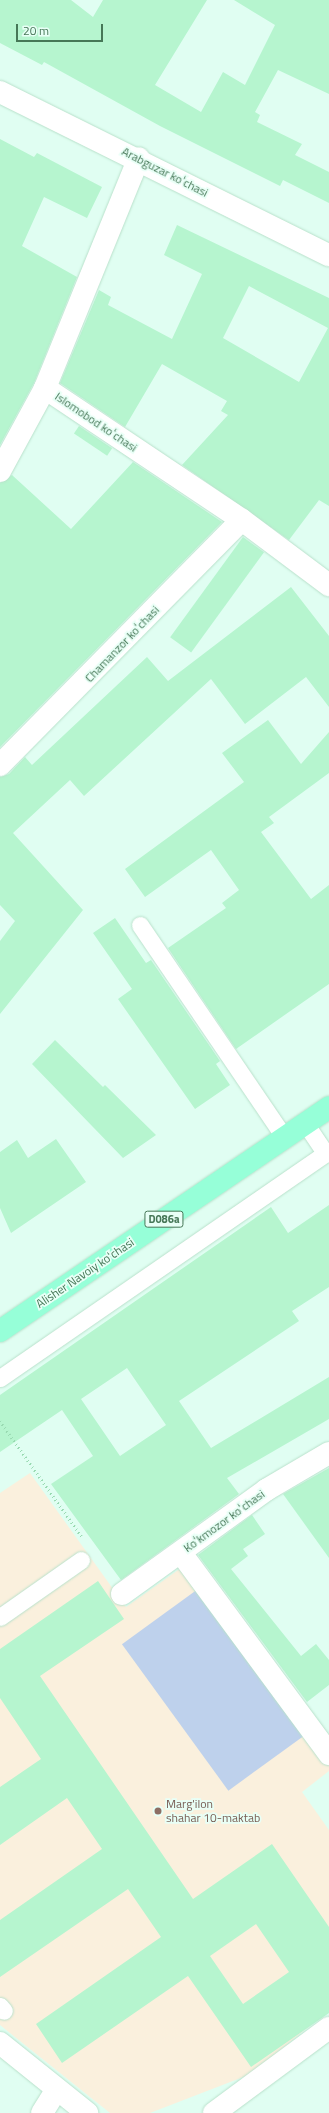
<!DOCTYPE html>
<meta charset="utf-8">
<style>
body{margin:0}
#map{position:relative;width:329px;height:2113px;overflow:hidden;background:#e0fef2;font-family:"Titillium Web",sans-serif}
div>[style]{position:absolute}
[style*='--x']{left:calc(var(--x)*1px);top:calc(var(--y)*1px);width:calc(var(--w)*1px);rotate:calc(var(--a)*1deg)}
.education>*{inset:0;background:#faf0dd}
.green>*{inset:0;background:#bed1ec;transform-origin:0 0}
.building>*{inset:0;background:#b6f5cf;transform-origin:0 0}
.path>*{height:2.5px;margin-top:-1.25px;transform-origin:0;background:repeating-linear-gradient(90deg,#99dab2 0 1px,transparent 0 4px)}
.roads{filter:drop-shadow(0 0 1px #b9e1cb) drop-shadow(0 0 1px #b9e1cb)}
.service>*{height:17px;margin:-8.5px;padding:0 8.5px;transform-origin:8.5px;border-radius:8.5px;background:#fff}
.minor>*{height:22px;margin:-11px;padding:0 11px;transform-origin:11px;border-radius:11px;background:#fff}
.primary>*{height:22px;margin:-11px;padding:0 11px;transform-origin:11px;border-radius:11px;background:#96ffd8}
.dots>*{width:11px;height:11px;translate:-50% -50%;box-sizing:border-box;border:2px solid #e8fff6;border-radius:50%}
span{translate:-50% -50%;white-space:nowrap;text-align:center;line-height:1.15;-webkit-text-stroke:3.5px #e8fff6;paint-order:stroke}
.shield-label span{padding:1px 3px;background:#e8fff6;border:1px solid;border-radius:3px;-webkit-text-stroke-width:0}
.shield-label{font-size:11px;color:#467757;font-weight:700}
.street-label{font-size:12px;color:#467757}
.education-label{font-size:12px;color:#785e54}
.left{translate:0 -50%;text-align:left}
.scale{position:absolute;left:16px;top:24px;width:87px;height:18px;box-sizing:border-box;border:2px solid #467757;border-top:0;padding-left:5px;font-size:12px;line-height:14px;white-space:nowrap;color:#467757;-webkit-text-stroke:3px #e8fff6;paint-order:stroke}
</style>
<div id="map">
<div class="education">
<div style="clip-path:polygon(30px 1473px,126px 1607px,181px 1568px,329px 1766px,329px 1771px,302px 1792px,329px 1830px,329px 2010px,251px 2074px,150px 2113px,110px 2113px,0 2025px,0 1493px)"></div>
</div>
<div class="green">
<div style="left:198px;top:1589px;width:181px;height:94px;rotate:54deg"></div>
</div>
<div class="building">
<div style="clip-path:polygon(0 0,71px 0,93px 17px,103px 0,207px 0,155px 85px,201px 112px,223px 72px,245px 85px,275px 25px,234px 0,329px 0,329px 94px,278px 70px,255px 112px,260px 115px,257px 122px,302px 144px,295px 155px,329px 172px,329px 203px,283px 180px,280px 186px,160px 126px,44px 62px,42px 65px,0 43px)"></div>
<div style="clip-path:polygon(0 139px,34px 157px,37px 153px,102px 187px,87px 218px,44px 197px,22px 246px,77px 277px,34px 383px,0 445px)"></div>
<div style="clip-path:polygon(evenodd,177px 225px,329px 298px,329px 506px,319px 500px,289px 540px,182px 465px,228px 415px,221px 411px,227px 401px,162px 364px,125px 427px,60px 383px,99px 290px,111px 297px,108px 305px,172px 339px,202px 274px,164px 255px,177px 225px,249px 286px,328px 328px,299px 382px,223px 338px,249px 286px)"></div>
<div style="left:79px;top:426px;width:40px;height:9px;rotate:34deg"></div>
<div style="clip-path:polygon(133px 462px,222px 522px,0 747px,0 483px,12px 475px,71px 529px)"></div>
<div style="left:243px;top:537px;width:26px;height:124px;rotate:36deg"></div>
<div style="clip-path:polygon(291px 587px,329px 636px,329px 707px,306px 677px,245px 724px,211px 679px,84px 796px,70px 780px,13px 833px,83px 910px,0 1014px,0 941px,15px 921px,0 905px,0 777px,9px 774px,25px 757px,32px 765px,147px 657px,168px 681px)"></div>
<div style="clip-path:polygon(268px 720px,301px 764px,329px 732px,329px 773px,269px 817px,274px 823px,261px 832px,311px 899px,329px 885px,329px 984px,236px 1049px,168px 948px,226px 908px,222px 903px,239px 890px,211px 850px,145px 897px,125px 869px,244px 782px,222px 753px)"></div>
<div style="clip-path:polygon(115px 918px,146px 963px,151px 960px,220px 1061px,216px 1064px,230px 1085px,195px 1109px,118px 999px,132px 989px,93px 933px)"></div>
<div style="clip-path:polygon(55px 1040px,103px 1087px,105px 1085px,156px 1135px,123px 1158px,32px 1064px)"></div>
<div style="clip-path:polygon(56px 1139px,86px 1182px,11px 1233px,0 1208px,0 1152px,17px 1140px,28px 1158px)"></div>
<div style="clip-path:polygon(evenodd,329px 1205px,329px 1287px,292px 1311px,299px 1321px,179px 1401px,211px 1448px,329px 1377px,329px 1419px,227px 1478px,239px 1494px,121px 1580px,51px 1484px,93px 1456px,62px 1410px,0 1452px,0 1395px,271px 1207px,288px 1233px,329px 1205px,127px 1368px,166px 1425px,120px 1456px,81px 1399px,127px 1368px)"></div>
<div style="clip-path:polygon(329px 1468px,329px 1558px,283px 1494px)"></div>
<div style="clip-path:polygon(252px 1515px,265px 1534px,243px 1549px,248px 1556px,231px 1569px,301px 1656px,316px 1644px,329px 1660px,329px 1685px,307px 1702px,198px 1555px)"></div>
<div style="clip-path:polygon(evenodd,98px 1581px,124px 1619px,40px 1676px,193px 1899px,272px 1844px,329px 1927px,329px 2013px,251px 2067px,188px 1976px,62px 2063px,36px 2024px,161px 1937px,128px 1889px,0 1977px,0 1920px,102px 1849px,67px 1798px,0 1845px,0 1787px,41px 1759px,0 1698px,0 1649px,98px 1581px,256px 1924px,289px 1972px,243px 2004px,210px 1956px,256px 1924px)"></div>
</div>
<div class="path">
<div style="--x:0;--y:1421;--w:142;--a:54.7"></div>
</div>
<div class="roads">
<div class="service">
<div style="--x:140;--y:925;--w:256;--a:55.8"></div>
<div style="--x:305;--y:1123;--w:37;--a:56"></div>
<div style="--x:0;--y:1378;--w:400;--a:-34.6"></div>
<div style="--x:0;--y:1617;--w:99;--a:-35.1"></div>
<div style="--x:0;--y:2006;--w:6;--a:51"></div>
</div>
<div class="minor">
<div style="--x:0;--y:92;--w:367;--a:26.4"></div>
<div style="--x:45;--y:388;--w:237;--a:33.8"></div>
<div style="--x:242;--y:520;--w:109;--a:36.8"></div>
<div style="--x:0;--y:471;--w:94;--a:-61.5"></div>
<div style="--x:45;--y:388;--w:248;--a:-67.8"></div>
<div style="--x:0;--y:765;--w:344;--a:-45.4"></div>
<div style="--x:181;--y:1553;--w:250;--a:53.6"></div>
<div style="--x:122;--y:1594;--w:178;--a:-35.8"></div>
<div style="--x:266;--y:1490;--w:73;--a:-30.4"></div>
<div style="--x:0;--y:2043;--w:112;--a:38.8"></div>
<div style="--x:42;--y:2113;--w:28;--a:-58"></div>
<div style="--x:214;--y:2113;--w:143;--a:-36.5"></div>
</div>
<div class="primary">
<div style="--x:0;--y:1331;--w:398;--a:-34.2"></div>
</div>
</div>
<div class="dots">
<div style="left:158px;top:1811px;background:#8d6e63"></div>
</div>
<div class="shield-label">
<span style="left:164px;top:1219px">D086a</span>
</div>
<div class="street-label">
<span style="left:165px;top:172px;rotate:27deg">Arabguzar koʻchasi</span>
<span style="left:96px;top:422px;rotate:34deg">Islomobod koʻchasi</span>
<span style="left:122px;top:644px;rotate:-46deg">Chamanzor koʻchasi</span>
<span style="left:85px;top:1273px;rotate:-34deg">Alisher Navoiy koʻchasi</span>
<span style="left:224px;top:1521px;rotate:-36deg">Koʻkmozor koʻchasi</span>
</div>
<div class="education-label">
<span class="left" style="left:166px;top:1811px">Marg'ilon<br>shahar 10-maktab</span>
</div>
<div class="scale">20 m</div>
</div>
